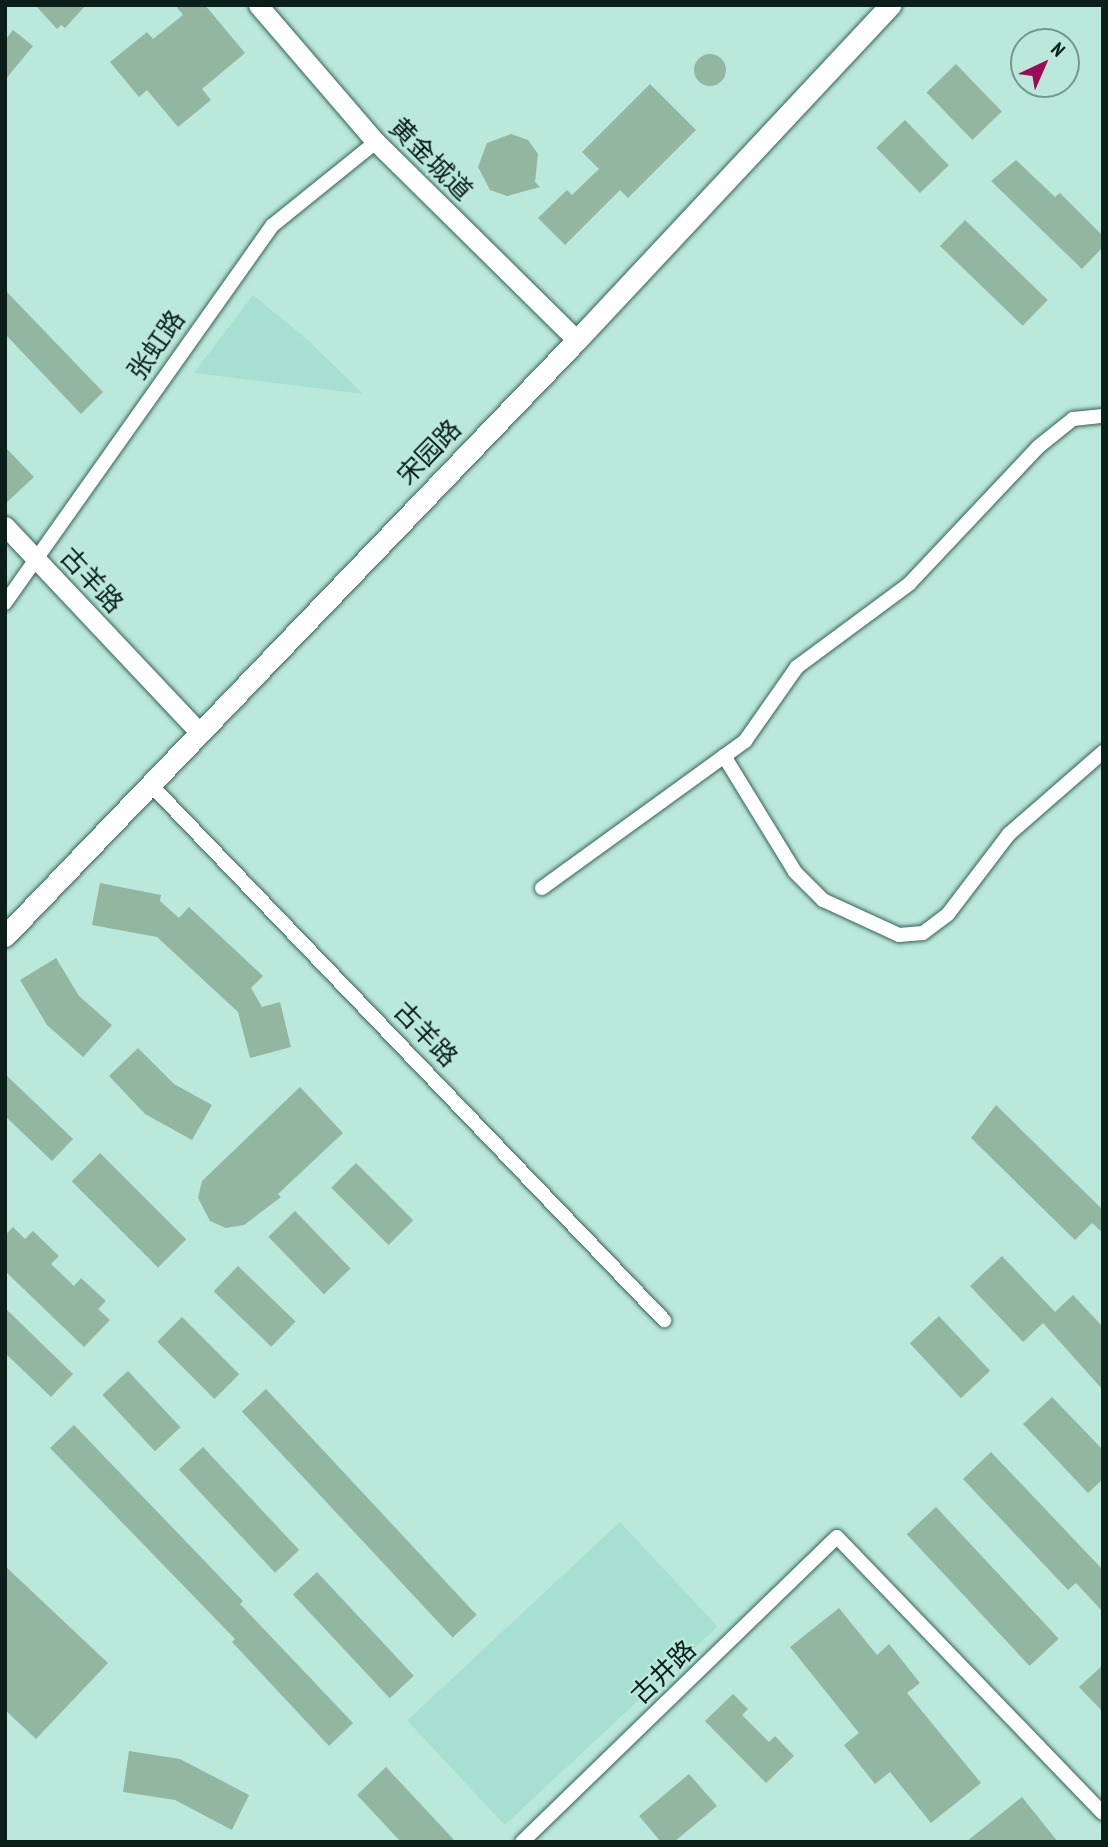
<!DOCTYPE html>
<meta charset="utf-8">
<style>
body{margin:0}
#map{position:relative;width:1108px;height:1847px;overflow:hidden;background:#bae9dc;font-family:"PT Sans Narrow","Noto Sans SC",sans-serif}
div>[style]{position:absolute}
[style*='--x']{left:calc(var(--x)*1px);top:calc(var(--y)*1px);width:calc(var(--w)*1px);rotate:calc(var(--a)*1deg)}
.built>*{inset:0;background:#a7dfd0;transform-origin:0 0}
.building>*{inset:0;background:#92b69f;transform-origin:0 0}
.round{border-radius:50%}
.roads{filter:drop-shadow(0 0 2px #366157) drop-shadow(0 0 2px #366157)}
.minor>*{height:14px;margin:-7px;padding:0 7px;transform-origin:7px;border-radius:7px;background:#fff}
.tertiary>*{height:19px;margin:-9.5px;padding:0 9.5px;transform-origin:9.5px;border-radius:9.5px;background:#fff}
.secondary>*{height:21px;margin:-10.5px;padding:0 10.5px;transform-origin:10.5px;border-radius:10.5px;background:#fff}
span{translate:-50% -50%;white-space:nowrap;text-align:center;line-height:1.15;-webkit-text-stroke:5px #bae9dc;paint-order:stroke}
.street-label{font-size:26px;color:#0b1e19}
.frame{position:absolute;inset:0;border:7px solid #0b1e19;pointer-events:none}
.north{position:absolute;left:1010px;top:28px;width:70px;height:70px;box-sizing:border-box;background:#bae9dc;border:2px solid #74988e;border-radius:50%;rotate:44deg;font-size:19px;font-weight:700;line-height:28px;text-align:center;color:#0b1e19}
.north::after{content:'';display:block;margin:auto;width:24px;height:32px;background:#9c0b58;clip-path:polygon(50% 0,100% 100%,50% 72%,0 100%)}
</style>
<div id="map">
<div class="built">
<div style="clip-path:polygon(253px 295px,309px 341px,363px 394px,194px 373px)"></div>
<div style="left:620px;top:1522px;width:143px;height:291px;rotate:47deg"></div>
</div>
<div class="building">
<div style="clip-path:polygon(35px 5px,86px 5px,65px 28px,61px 25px,57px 29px)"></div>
<div style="clip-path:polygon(175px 5px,205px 5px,245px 53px,202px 89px,211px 100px,178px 127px,147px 90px,139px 97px,110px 62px,147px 32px,153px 39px,183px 15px)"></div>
<div style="clip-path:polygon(13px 30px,33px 46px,5px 80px,5px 40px)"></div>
<div class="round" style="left:694px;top:54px;width:32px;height:32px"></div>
<div style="left:956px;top:64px;width:66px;height:41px;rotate:46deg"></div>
<div style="clip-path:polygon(650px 84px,696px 130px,628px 198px,620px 190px,565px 245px,538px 218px,567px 190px,572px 195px,599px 169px,582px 152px)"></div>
<div style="left:905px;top:120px;width:63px;height:40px;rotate:46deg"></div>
<div style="clip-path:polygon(511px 134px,528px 140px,538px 154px,535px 182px,540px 187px,507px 196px,490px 190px,478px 167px,487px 143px)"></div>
<div style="clip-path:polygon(1016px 160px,1055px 197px,1060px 193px,1103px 236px,1103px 247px,1082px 269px,991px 181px)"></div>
<div style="left:965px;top:220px;width:115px;height:36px;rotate:44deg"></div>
<div style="clip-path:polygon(5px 290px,103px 392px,81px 414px,5px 334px)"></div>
<div style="clip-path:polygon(5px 447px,34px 477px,5px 504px)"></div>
<div style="clip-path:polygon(100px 883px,161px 895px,160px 901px,179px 918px,189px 907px,263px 976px,251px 988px,262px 1007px,280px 1002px,291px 1047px,250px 1058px,238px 1012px,157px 937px,92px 925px)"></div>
<div style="clip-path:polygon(56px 958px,79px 996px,112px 1025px,83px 1057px,47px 1025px,20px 980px)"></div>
<div style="clip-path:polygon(138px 1048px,174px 1084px,212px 1105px,192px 1140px,145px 1114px,109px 1076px)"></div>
<div style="clip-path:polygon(5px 1074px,73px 1139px,52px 1161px,5px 1116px)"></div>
<div style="clip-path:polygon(300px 1087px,343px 1133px,278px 1194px,281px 1197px,244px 1225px,226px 1228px,210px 1221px,198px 1198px,202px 1181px)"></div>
<div style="clip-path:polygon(996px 1105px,1103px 1210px,1103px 1233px,1092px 1223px,1075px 1240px,971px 1138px)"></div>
<div style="left:100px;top:1153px;width:122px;height:40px;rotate:45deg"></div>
<div style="left:356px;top:1163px;width:81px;height:35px;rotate:45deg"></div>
<div style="left:295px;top:1211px;width:80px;height:37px;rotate:46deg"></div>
<div style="clip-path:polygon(13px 1227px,25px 1239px,33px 1231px,59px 1256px,51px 1264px,74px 1286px,81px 1278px,106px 1301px,98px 1309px,110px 1320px,84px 1347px,5px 1271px,5px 1235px)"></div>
<div style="clip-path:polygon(1002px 1256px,1055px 1312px,1073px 1295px,1103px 1327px,1103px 1390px,1043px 1323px,1023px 1342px,970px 1286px)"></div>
<div style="left:238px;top:1266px;width:80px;height:35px;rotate:44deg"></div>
<div style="clip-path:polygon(5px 1308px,73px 1374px,51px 1397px,5px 1353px)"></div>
<div style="left:939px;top:1316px;width:75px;height:40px;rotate:47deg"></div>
<div style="left:182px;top:1317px;width:81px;height:35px;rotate:45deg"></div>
<div style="left:128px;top:1371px;width:77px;height:35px;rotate:47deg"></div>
<div style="left:266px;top:1389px;width:309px;height:33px;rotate:47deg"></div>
<div style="clip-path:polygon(1052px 1397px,1103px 1450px,1103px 1479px,1088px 1493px,1023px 1424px)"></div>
<div style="clip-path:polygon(74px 1425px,243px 1601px,240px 1604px,353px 1723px,329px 1746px,232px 1642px,235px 1639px,50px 1448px)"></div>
<div style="left:203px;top:1447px;width:141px;height:33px;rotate:47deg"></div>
<div style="clip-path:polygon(991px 1452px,1103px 1570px,1103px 1612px,1076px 1583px,1068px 1590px,963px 1479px)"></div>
<div style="left:936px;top:1507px;width:180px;height:40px;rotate:47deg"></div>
<div style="clip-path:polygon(5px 1566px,108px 1663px,36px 1739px,5px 1710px)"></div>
<div style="left:317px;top:1572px;width:142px;height:33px;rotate:47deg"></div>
<div style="clip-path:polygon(839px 1608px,877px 1655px,889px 1644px,920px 1683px,907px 1693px,981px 1783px,931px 1823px,890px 1772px,875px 1784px,844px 1745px,859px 1733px,790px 1647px)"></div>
<div style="clip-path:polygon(1103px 1665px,1103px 1712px,1079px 1687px)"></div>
<div style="clip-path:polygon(733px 1694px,748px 1709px,742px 1715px,769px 1742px,775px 1736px,794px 1756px,766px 1783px,705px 1721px)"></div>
<div style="clip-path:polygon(129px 1751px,180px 1759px,249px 1795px,232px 1830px,175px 1800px,123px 1792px)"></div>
<div style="clip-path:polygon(386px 1767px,456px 1842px,401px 1842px,357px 1795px)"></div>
<div style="clip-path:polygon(689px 1774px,717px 1806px,674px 1842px,661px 1842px,639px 1816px)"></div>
<div style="clip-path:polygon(1022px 1797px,1058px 1842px,966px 1842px)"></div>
</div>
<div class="roads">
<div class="minor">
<div style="--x:5;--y:603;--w:463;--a:-54.7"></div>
<div style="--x:273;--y:225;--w:132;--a:-38.9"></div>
<div style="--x:724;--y:756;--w:136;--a:58.5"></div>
<div style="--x:795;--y:872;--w:40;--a:45"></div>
<div style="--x:823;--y:900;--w:84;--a:24.7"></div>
<div style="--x:899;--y:935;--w:24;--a:-5"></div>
<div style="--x:923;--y:933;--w:31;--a:-37"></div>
<div style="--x:948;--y:914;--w:101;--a:-52.7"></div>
<div style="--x:1009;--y:834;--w:125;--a:-41.1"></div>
<div style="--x:150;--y:784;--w:743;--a:46.2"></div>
<div style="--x:542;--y:888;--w:251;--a:-35.9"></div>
<div style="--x:745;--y:741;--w:90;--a:-54.9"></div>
<div style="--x:797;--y:667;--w:139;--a:-36.5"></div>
<div style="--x:909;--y:584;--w:188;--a:-46.7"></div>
<div style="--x:1038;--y:447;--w:45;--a:-38.7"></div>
<div style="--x:1073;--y:419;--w:30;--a:-6"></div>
<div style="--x:522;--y:1842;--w:438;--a:-44.1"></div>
<div style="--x:837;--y:1537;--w:383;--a:46.1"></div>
</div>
<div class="tertiary">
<div style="--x:258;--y:5;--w:181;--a:49.3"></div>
<div style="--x:376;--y:142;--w:282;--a:44.6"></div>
<div style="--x:5;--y:526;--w:283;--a:46.7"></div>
</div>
<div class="secondary">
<div style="--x:5;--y:936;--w:826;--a:-46.18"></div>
<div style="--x:577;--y:340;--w:459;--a:-46.9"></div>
</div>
</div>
<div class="street-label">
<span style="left:431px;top:159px;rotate:45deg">黄金城道</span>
<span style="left:156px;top:345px;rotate:-55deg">张虹路</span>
<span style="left:429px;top:452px;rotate:-46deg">宋园路</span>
<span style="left:92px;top:580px;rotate:47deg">古羊路</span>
<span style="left:426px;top:1034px;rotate:46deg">古羊路</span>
<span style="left:663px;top:1672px;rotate:-44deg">古井路</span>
</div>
<div class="frame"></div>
<div class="north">N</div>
</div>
